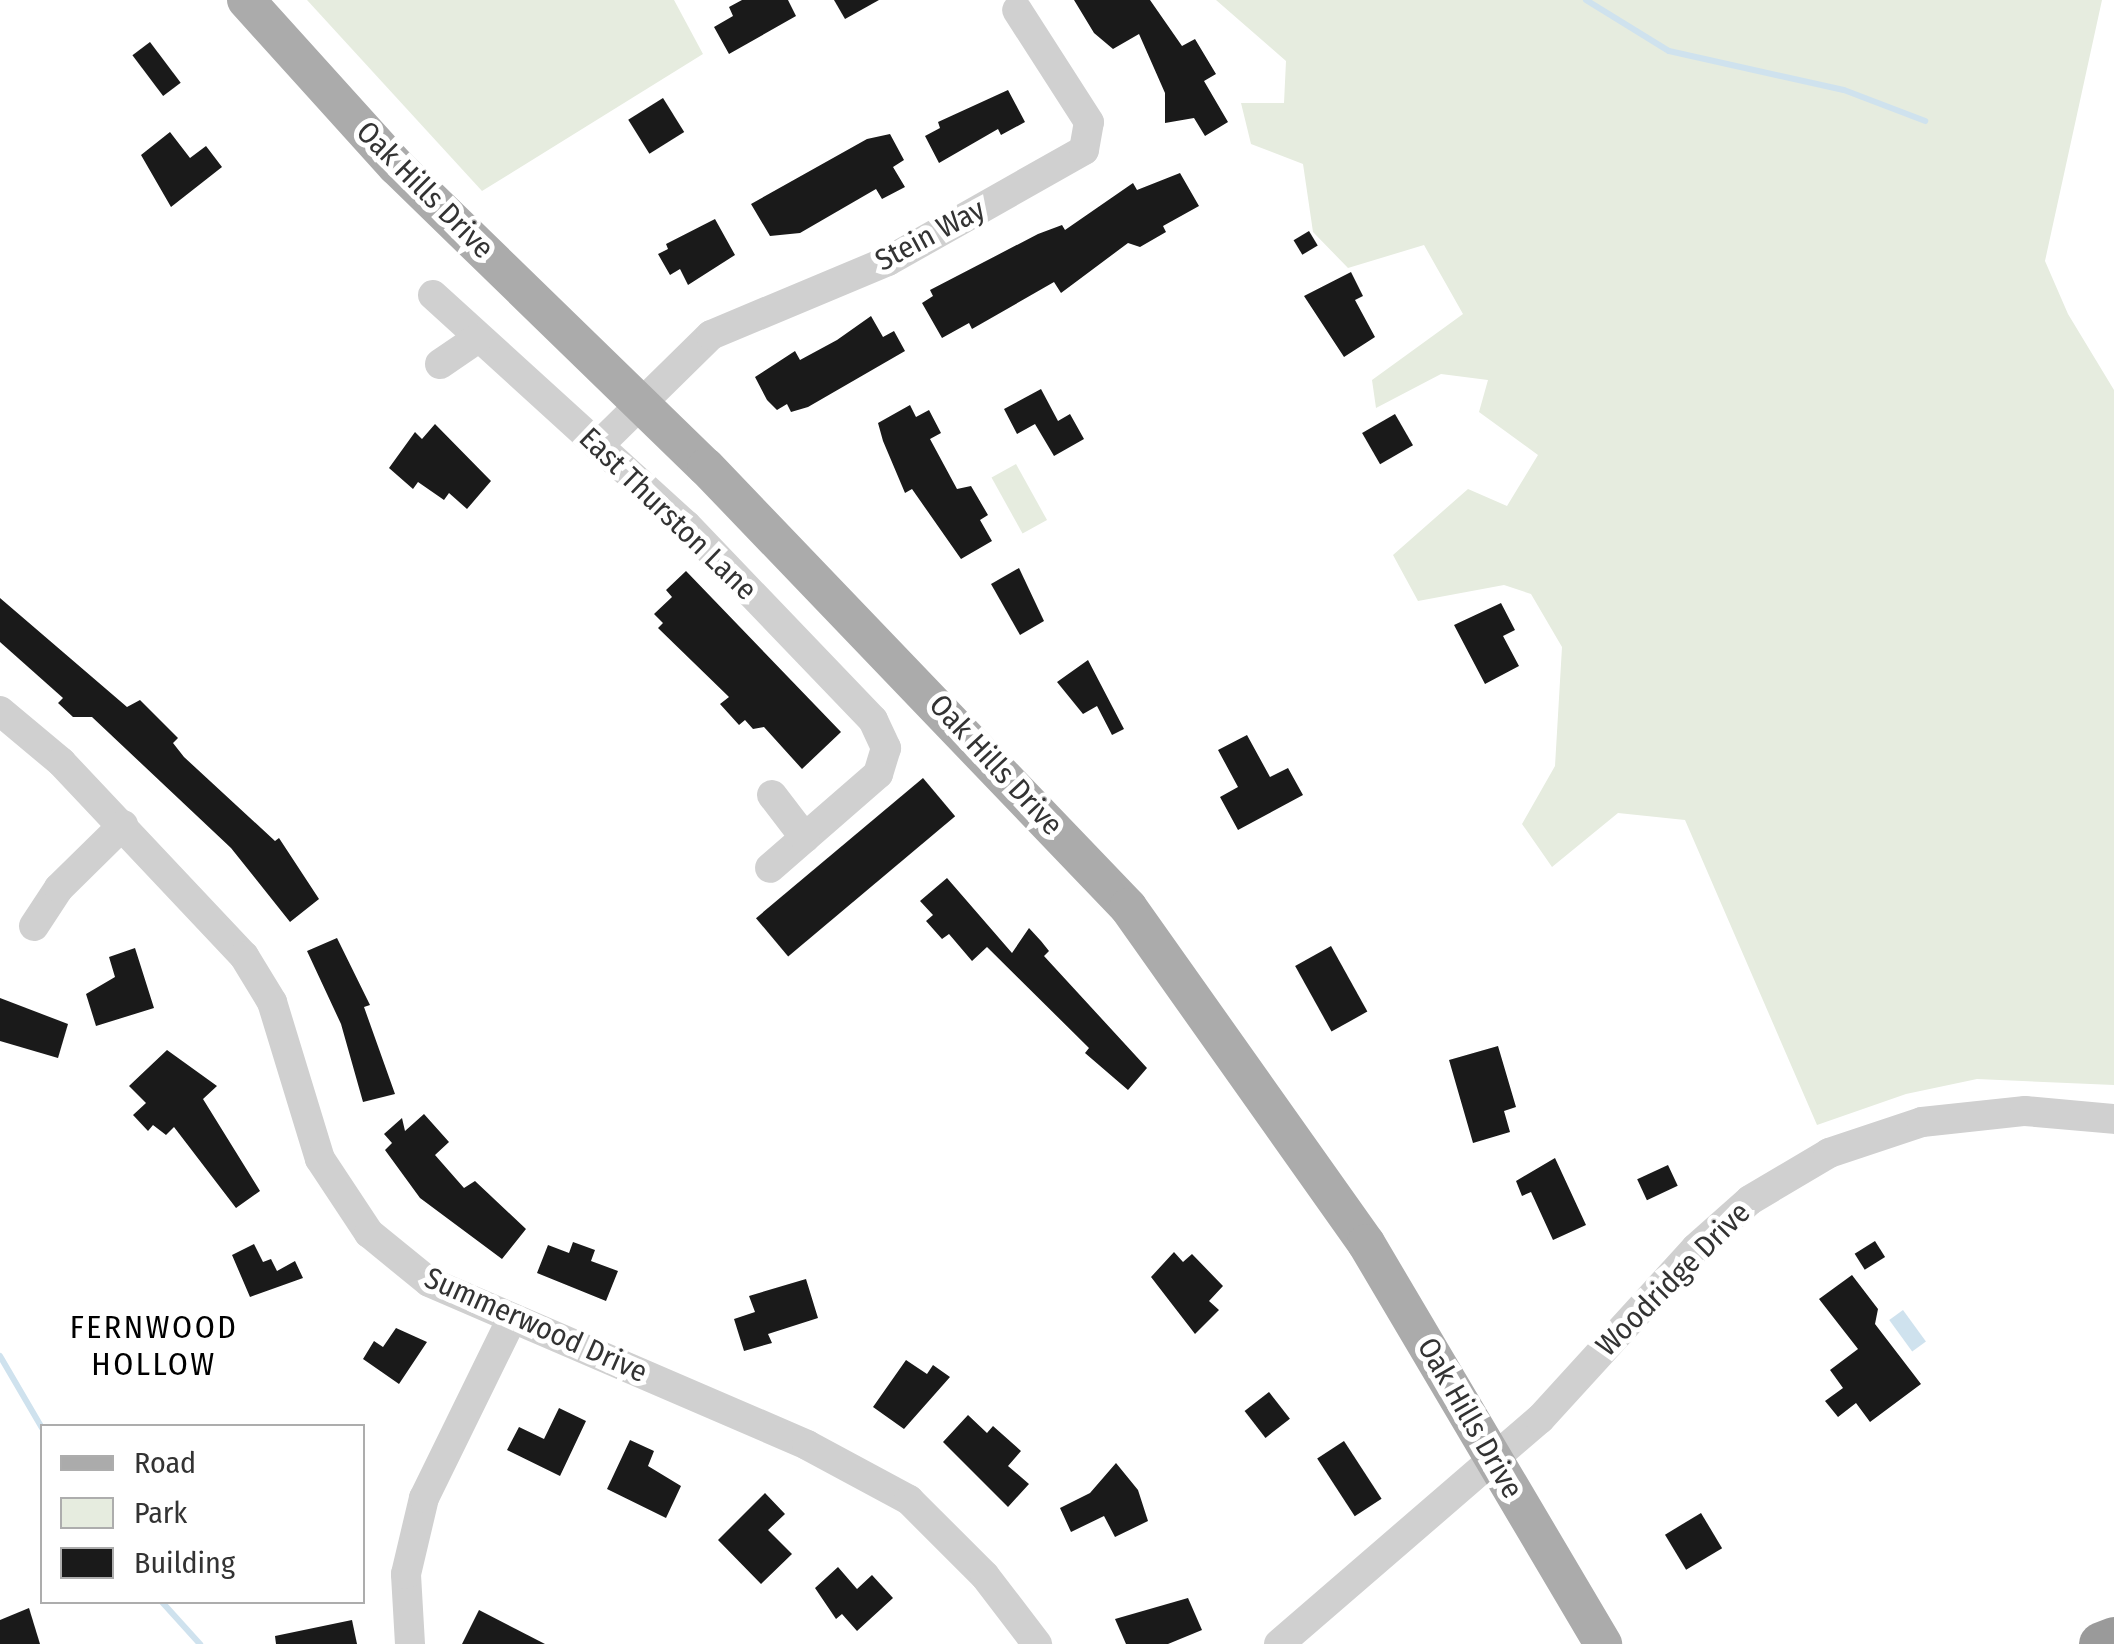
<!DOCTYPE html>
<style>
body{margin:0}
#map{position:relative;width:2114px;height:1644px;overflow:hidden;background:#fff;font-family:"Fira Sans Condensed",sans-serif}
div>[style]{position:absolute}
[style*='--x']{left:calc(var(--x)*1px);top:calc(var(--y)*1px);width:calc(var(--w)*1px);rotate:calc(var(--a)*1deg)}
.green>*{inset:0;background:#e6ecdf;transform-origin:0 0}
.water>*{inset:0;background:#cfe2ee;transform-origin:0 0}
.stream>*{height:6px;margin:-3px;padding:0 3px;transform-origin:3px;border-radius:3px;background:#cfe2ee}
.building>*{inset:0;background:#1a1a1a;transform-origin:0 0}
.minor>*{height:30px;margin:-15px;padding:0 15px;transform-origin:15px;border-radius:15px;background:#d0d0d0}
.major>*{height:38px;margin:-19px;padding:0 19px;transform-origin:19px;border-radius:19px;background:#ababab}
.highway>*{height:45px;margin:-22.5px;padding:0 22.5px;transform-origin:22.5px;border-radius:22.5px;background:#9a9a9a}
span{translate:-50% -50%;white-space:nowrap;text-align:center;line-height:1.15;-webkit-text-stroke:10px #fff;paint-order:stroke}
.street-label{font-size:30px;color:#333}
.neighbourhood-label{font-size:32px;color:#000;letter-spacing:2.5px}
.legend{position:absolute;left:40px;top:1424px;width:325px;height:180px;box-sizing:border-box;background:#fff;border:2px solid #adadad;margin:0;padding:12px 18px;list-style:none;font-size:30px;color:#333}
.legend li{display:flex;align-items:center;gap:20px;height:50px}
.legend b{width:50px;border:2px solid #adadad}
</style>
<div id="map">
<div class="green">
<div style="clip-path:polygon(307px 0,674px 0,703px 54px,482px 191px)"></div>
<div style="clip-path:polygon(1216px 0,2102px 0,2045px 261px,2068px 314px,2114px 390px,2114px 1085px,1977px 1079px,1906px 1094px,1817px 1125px,1685px 820px,1618px 813px,1552px 867px,1522px 824px,1555px 766px,1562px 647px,1531px 594px,1504px 585px,1418px 601px,1393px 555px,1468px 489px,1507px 506px,1538px 455px,1479px 412px,1488px 380px,1441px 374px,1376px 408px,1372px 380px,1463px 314px,1424px 245px,1348px 268px,1313px 232px,1303px 164px,1251px 144px,1241px 103px,1284px 103px,1286px 61px)"></div>
<div style="left:1016px;top:464px;width:64px;height:28px;rotate:61deg"></div>
</div>
<div class="water">
<div style="left:1903px;top:1310px;width:39px;height:17px;rotate:54deg"></div>
</div>
<div class="stream">
<div style="--x:1586;--y:0;--w:97;--a:31.6"></div>
<div style="--x:1669;--y:51;--w:179;--a:12.6"></div>
<div style="--x:1844;--y:90;--w:87;--a:20.9"></div>
<div style="--x:0;--y:1356;--w:83;--a:59.7"></div>
<div style="--x:162;--y:1602;--w:57;--a:47.9"></div>
</div>
<div class="building">
<div style="clip-path:polygon(742px 0,788px 0,796px 16px,729px 54px,714px 27px,733px 16px,729px 7px)"></div>
<div style="clip-path:polygon(834px 0,879px 0,845px 19px)"></div>
<div style="clip-path:polygon(1074px 0,1150px 0,1182px 46px,1195px 39px,1216px 74px,1204px 81px,1228px 122px,1205px 136px,1194px 118px,1165px 123px,1165px 93px,1139px 34px,1113px 49px,1094px 33px)"></div>
<div style="left:150px;top:42px;width:51px;height:22px;rotate:53deg"></div>
<div style="clip-path:polygon(1008px 90px,1025px 122px,1001px 135px,998px 129px,939px 163px,925px 136px,940px 128px,938px 122px)"></div>
<div style="left:663px;top:98px;width:40px;height:41px;rotate:58deg"></div>
<div style="clip-path:polygon(170px 132px,190px 158px,206px 146px,222px 167px,171px 207px,141px 155px)"></div>
<div style="clip-path:polygon(890px 134px,904px 160px,893px 167px,905px 187px,882px 199px,876px 189px,800px 233px,770px 236px,751px 204px,867px 139px)"></div>
<div style="clip-path:polygon(1180px 173px,1199px 206px,1163px 226px,1166px 232px,1140px 247px,1128px 243px,1061px 293px,1054px 282px,972px 329px,969px 323px,942px 338px,922px 303px,933px 296px,930px 290px,1038px 234px,1062px 225px,1065px 230px,1133px 183px,1137px 190px)"></div>
<div style="clip-path:polygon(715px 219px,735px 255px,688px 285px,680px 269px,670px 275px,658px 254px,668px 249px,666px 244px)"></div>
<div style="left:1309px;top:231px;width:17px;height:18px;rotate:59deg"></div>
<div style="clip-path:polygon(1351px 272px,1363px 296px,1355px 300px,1375px 337px,1344px 357px,1304px 296px)"></div>
<div style="clip-path:polygon(871px 316px,883px 337px,894px 331px,905px 351px,808px 407px,791px 412px,787px 404px,777px 410px,767px 400px,755px 377px,795px 351px,800px 360px,837px 340px)"></div>
<div style="clip-path:polygon(1041px 389px,1058px 421px,1070px 414px,1084px 439px,1054px 456px,1035px 424px,1017px 434px,1004px 409px)"></div>
<div style="clip-path:polygon(910px 405px,916px 417px,929px 410px,941px 433px,930px 439px,957px 489px,971px 486px,988px 515px,980px 520px,992px 541px,961px 559px,912px 489px,905px 493px,883px 441px,878px 423px)"></div>
<div style="left:1395px;top:414px;width:36px;height:38px;rotate:60deg"></div>
<div style="clip-path:polygon(435px 424px,491px 481px,467px 509px,449px 493px,444px 500px,418px 482px,413px 489px,389px 468px,415px 432px,422px 439px)"></div>
<div style="clip-path:polygon(1019px 568px,1044px 621px,1020px 635px,991px 584px)"></div>
<div style="clip-path:polygon(686px 571px,841px 732px,802px 769px,764px 727px,753px 729px,745px 720px,739px 725px,720px 704px,729px 697px,658px 628px,663px 623px,654px 614px,672px 597px,666px 590px)"></div>
<div style="clip-path:polygon(0 598px,127px 707px,140px 700px,178px 738px,173px 743px,184px 757px,275px 841px,279px 838px,319px 899px,290px 922px,231px 848px,92px 717px,73px 717px,58px 703px,63px 698px,0 642px)"></div>
<div style="clip-path:polygon(1501px 603px,1515px 630px,1503px 636px,1519px 666px,1485px 684px,1454px 625px)"></div>
<div style="clip-path:polygon(1088px 660px,1124px 729px,1112px 735px,1097px 706px,1083px 714px,1057px 682px)"></div>
<div style="clip-path:polygon(1247px 735px,1270px 777px,1288px 768px,1303px 795px,1238px 830px,1220px 797px,1238px 787px,1218px 750px)"></div>
<div style="left:923px;top:778px;width:50px;height:218px;rotate:50deg"></div>
<div style="clip-path:polygon(947px 878px,1012px 953px,1029px 928px,1041px 941px,1049px 951px,1044px 956px,1147px 1068px,1128px 1090px,1085px 1053px,1089px 1048px,987px 947px,972px 961px,949px 934px,942px 939px,926px 921px,933px 915px,920px 901px)"></div>
<div style="clip-path:polygon(337px 938px,370px 1005px,364px 1007px,395px 1094px,363px 1102px,341px 1024px,307px 951px)"></div>
<div style="left:1331px;top:946px;width:75px;height:41px;rotate:61deg"></div>
<div style="clip-path:polygon(135px 948px,154px 1008px,96px 1026px,86px 994px,115px 977px,109px 957px)"></div>
<div style="clip-path:polygon(0 998px,68px 1024px,58px 1058px,0 1041px)"></div>
<div style="clip-path:polygon(1498px 1046px,1516px 1107px,1504px 1111px,1510px 1132px,1473px 1143px,1449px 1060px)"></div>
<div style="clip-path:polygon(167px 1050px,217px 1086px,203px 1099px,260px 1191px,236px 1208px,174px 1127px,166px 1135px,153px 1125px,148px 1131px,133px 1115px,146px 1103px,129px 1086px)"></div>
<div style="clip-path:polygon(424px 1114px,449px 1142px,435px 1155px,464px 1188px,475px 1181px,526px 1229px,502px 1259px,420px 1198px,385px 1150px,392px 1143px,384px 1134px,402px 1118px,405px 1131px)"></div>
<div style="clip-path:polygon(1555px 1158px,1586px 1225px,1553px 1240px,1531px 1192px,1522px 1196px,1516px 1181px)"></div>
<div style="left:1668px;top:1165px;width:23px;height:34px;rotate:65deg"></div>
<div style="left:1875px;top:1241px;width:19px;height:24px;rotate:58deg"></div>
<div style="clip-path:polygon(573px 1242px,595px 1250px,591px 1261px,618px 1271px,606px 1301px,537px 1273px,548px 1245px,569px 1253px)"></div>
<div style="clip-path:polygon(254px 1244px,263px 1262px,271px 1259px,277px 1271px,295px 1261px,303px 1278px,250px 1297px,232px 1255px)"></div>
<div style="clip-path:polygon(1174px 1252px,1183px 1262px,1192px 1254px,1223px 1286px,1209px 1301px,1219px 1310px,1195px 1334px,1151px 1277px)"></div>
<div style="clip-path:polygon(1852px 1275px,1878px 1309px,1875px 1324px,1921px 1384px,1870px 1422px,1856px 1403px,1838px 1417px,1825px 1401px,1843px 1388px,1830px 1370px,1858px 1349px,1819px 1299px)"></div>
<div style="clip-path:polygon(806px 1279px,818px 1318px,768px 1334px,772px 1343px,744px 1351px,734px 1319px,755px 1312px,749px 1296px)"></div>
<div style="clip-path:polygon(396px 1328px,427px 1342px,399px 1384px,363px 1359px,374px 1341px,383px 1347px)"></div>
<div style="clip-path:polygon(906px 1360px,927px 1374px,933px 1365px,950px 1377px,904px 1429px,873px 1407px)"></div>
<div style="left:1269px;top:1392px;width:34px;height:31px;rotate:52deg"></div>
<div style="clip-path:polygon(559px 1408px,586px 1421px,560px 1476px,507px 1450px,519px 1427px,544px 1439px)"></div>
<div style="clip-path:polygon(968px 1415px,987px 1433px,993px 1426px,1021px 1451px,1008px 1466px,1029px 1484px,1008px 1507px,943px 1442px)"></div>
<div style="clip-path:polygon(630px 1440px,654px 1451px,648px 1466px,681px 1486px,666px 1518px,607px 1489px)"></div>
<div style="left:1344px;top:1441px;width:69px;height:32px;rotate:57deg"></div>
<div style="clip-path:polygon(1116px 1463px,1138px 1490px,1148px 1521px,1115px 1537px,1104px 1516px,1071px 1532px,1060px 1508px,1090px 1493px)"></div>
<div style="clip-path:polygon(765px 1493px,785px 1514px,768px 1530px,792px 1554px,761px 1584px,718px 1540px)"></div>
<div style="left:1701px;top:1513px;width:41px;height:42px;rotate:59deg"></div>
<div style="clip-path:polygon(838px 1567px,857px 1589px,872px 1575px,893px 1598px,857px 1631px,842px 1614px,836px 1619px,815px 1588px)"></div>
<div style="clip-path:polygon(1188px 1598px,1202px 1630px,1168px 1644px,1126px 1644px,1115px 1619px)"></div>
<div style="clip-path:polygon(29px 1608px,40px 1644px,0 1644px,0 1620px)"></div>
<div style="clip-path:polygon(479px 1610px,545px 1644px,462px 1644px)"></div>
<div style="clip-path:polygon(352px 1620px,357px 1644px,276px 1644px,275px 1636px)"></div>
</div>
<div class="minor">
<div style="--x:433;--y:295;--w:342;--a:42.3"></div>
<div style="--x:686;--y:525;--w:270;--a:46.2"></div>
<div style="--x:873;--y:720;--w:31;--a:65"></div>
<div style="--x:886;--y:748;--w:27;--a:107"></div>
<div style="--x:878;--y:774;--w:143;--a:139"></div>
<div style="--x:440;--y:364;--w:46;--a:-34.4"></div>
<div style="--x:598;--y:446;--w:158;--a:-44.5"></div>
<div style="--x:711;--y:335;--w:192;--a:-22.7"></div>
<div style="--x:888;--y:261;--w:225;--a:-29.5"></div>
<div style="--x:1084;--y:150;--w:28;--a:-80"></div>
<div style="--x:1089;--y:122;--w:133;--a:-122.7"></div>
<div style="--x:0;--y:711;--w:80;--a:39.9"></div>
<div style="--x:61;--y:762;--w:267;--a:46.7"></div>
<div style="--x:244;--y:956;--w:54;--a:58.7"></div>
<div style="--x:272;--y:1002;--w:164;--a:73"></div>
<div style="--x:320;--y:1159;--w:89;--a:56.5"></div>
<div style="--x:369;--y:1233;--w:77;--a:39.2"></div>
<div style="--x:429;--y:1282;--w:412;--a:23.3"></div>
<div style="--x:807;--y:1445;--w:116;--a:28.3"></div>
<div style="--x:909;--y:1500;--w:107;--a:45"></div>
<div style="--x:985;--y:1576;--w:86;--a:52.6"></div>
<div style="--x:772;--y:795;--w:54;--a:52.5"></div>
<div style="--x:34;--y:926;--w:45;--a:-56.7"></div>
<div style="--x:59;--y:888;--w:90;--a:-44.5"></div>
<div style="--x:410;--y:1644;--w:70;--a:-93.3"></div>
<div style="--x:406;--y:1574;--w:78;--a:-76.7"></div>
<div style="--x:424;--y:1498;--w:200;--a:-63.9"></div>
<div style="--x:1279;--y:1644;--w:345;--a:-40.8"></div>
<div style="--x:1540;--y:1419;--w:231;--a:-47.6"></div>
<div style="--x:1696;--y:1248;--w:72;--a:-41.6"></div>
<div style="--x:1750;--y:1200;--w:92;--a:-30.7"></div>
<div style="--x:1829;--y:1153;--w:98;--a:-18.4"></div>
<div style="--x:1922;--y:1122;--w:104;--a:-6.1"></div>
<div style="--x:2025;--y:1111;--w:89;--a:5.1"></div>
</div>
<div class="major">
<div style="--x:246;--y:0;--w:224;--a:47.9"></div>
<div style="--x:396;--y:166;--w:432;--a:44.2"></div>
<div style="--x:706;--y:467;--w:610;--a:46.2"></div>
<div style="--x:1128;--y:907;--w:412;--a:54.7"></div>
<div style="--x:1366;--y:1243;--w:466;--a:59.4"></div>
</div>
<div class="highway">
<div style="--x:2101;--y:1644;--w:14;--a:-21"></div>
</div>
<div class="street-label">
<span style="left:425px;top:190px;rotate:45deg">Oak Hills Drive</span>
<span style="left:930px;top:235px;rotate:-28deg">Stein Way</span>
<span style="left:668px;top:514px;rotate:44deg">East Thurston Lane</span>
<span style="left:996px;top:765px;rotate:47deg">Oak Hills Drive</span>
<span style="left:1673px;top:1279px;rotate:-45deg">Woodridge Drive</span>
<span style="left:536px;top:1325px;rotate:24deg">Summerwood Drive</span>
<span style="left:1470px;top:1418px;rotate:60deg">Oak Hills Drive</span>
</div>
<div class="neighbourhood-label">
<span style="left:154px;top:1346px">FERNWOOD<br>HOLLOW</span>
</div>
<ul class="legend">
<li><b style="height:12px;background:#ababab"></b>Road</li>
<li><b style="height:28px;background:#e6ecdf"></b>Park</li>
<li><b style="height:28px;background:#1a1a1a"></b>Building</li>
</ul>
</div>
